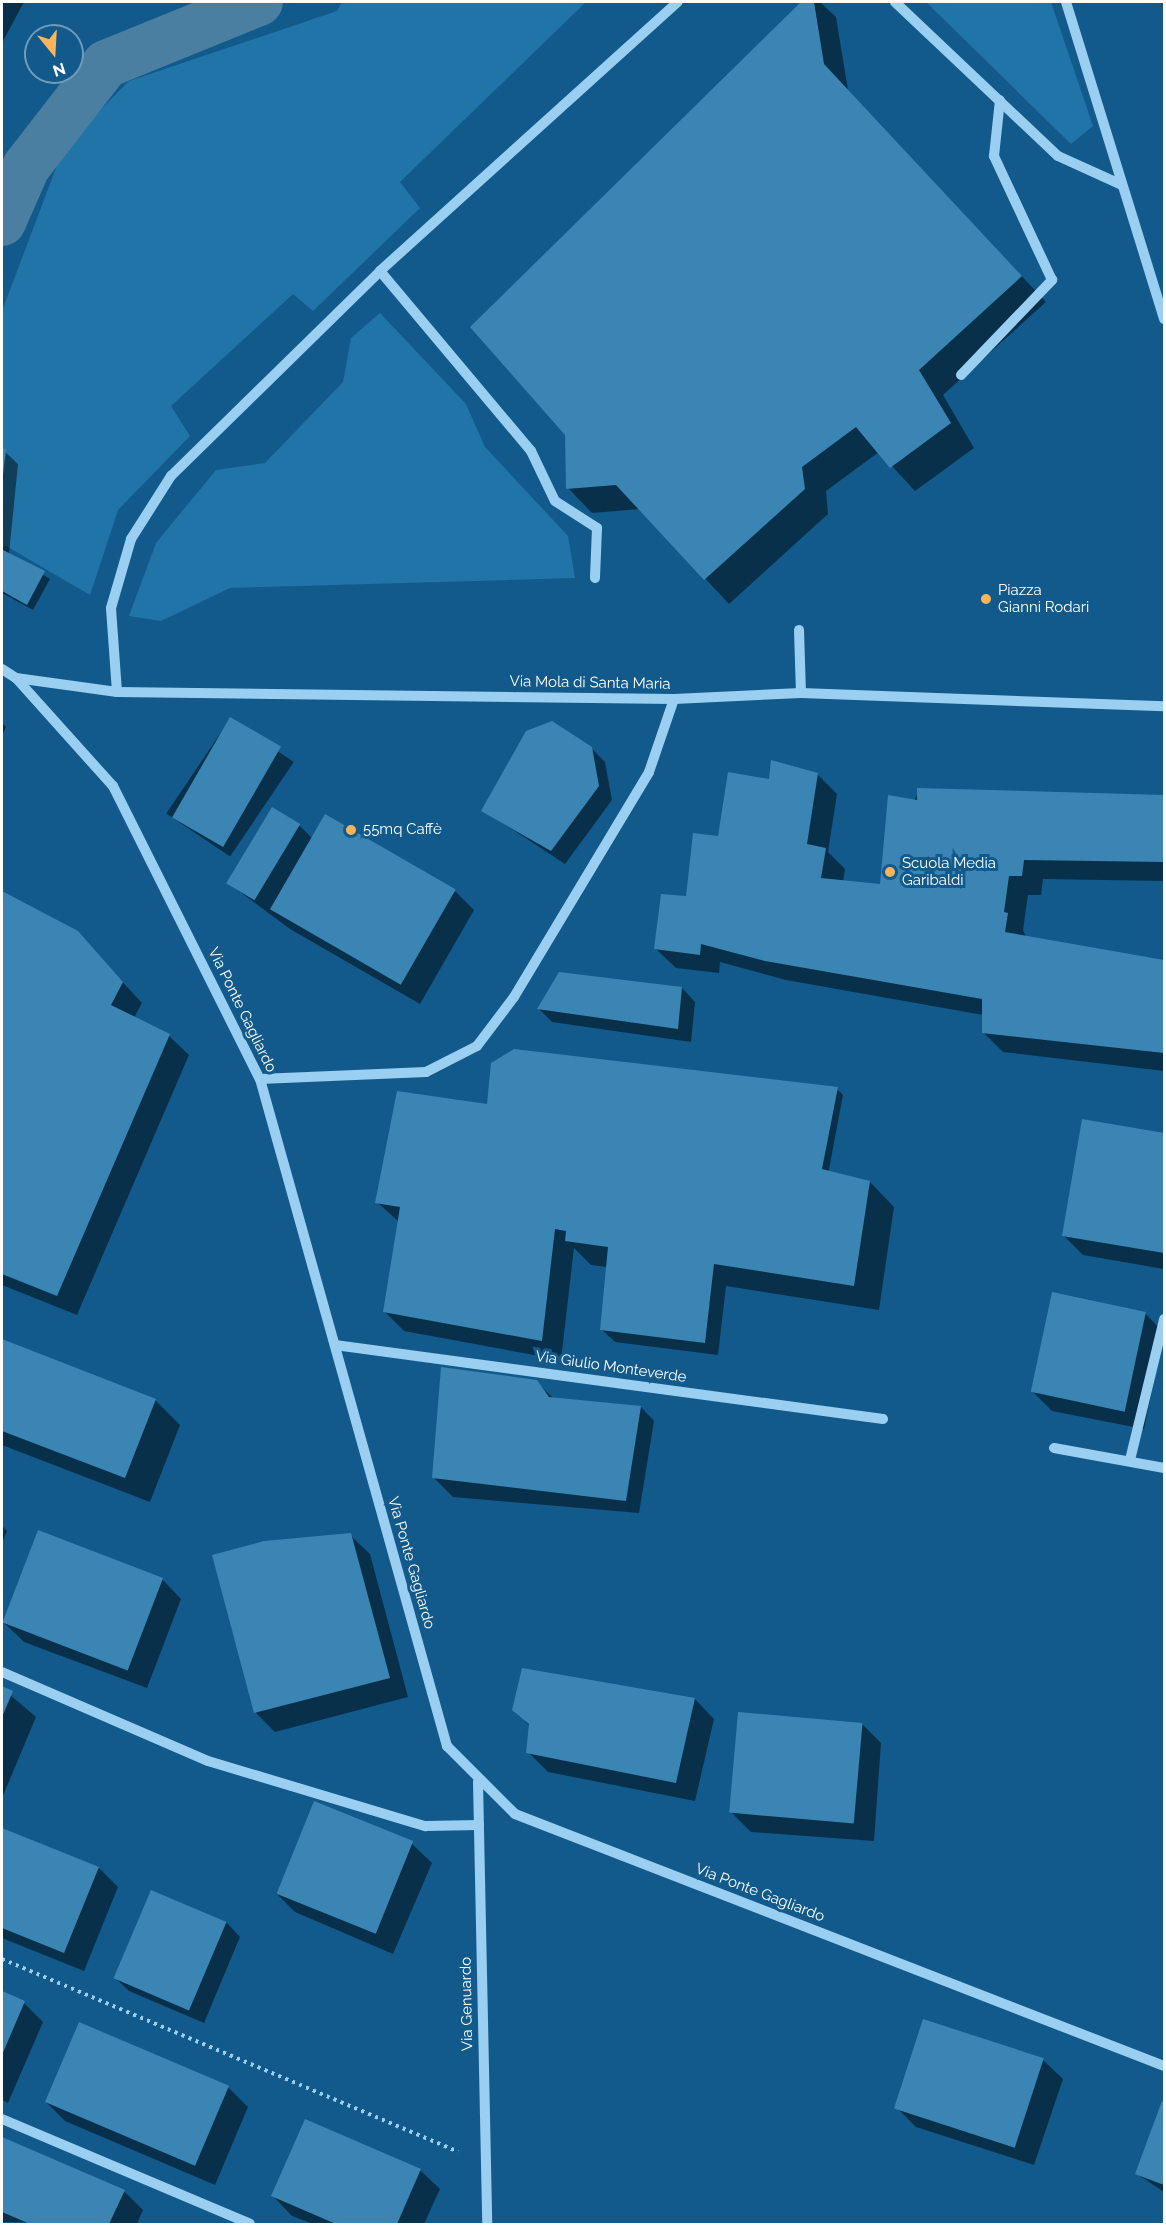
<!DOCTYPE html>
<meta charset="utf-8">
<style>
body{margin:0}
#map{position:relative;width:1166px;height:2226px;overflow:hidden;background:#125a8b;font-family:Raleway,sans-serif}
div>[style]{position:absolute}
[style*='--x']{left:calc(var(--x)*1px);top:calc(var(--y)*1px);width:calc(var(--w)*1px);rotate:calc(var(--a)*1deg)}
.green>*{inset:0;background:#2174a8}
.shadow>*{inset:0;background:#0007;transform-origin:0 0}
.canal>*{height:48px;margin:-24px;padding:0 24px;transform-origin:24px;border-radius:24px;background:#4a7fa2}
.building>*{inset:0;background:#3b85b4;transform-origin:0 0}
.path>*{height:4px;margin-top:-2px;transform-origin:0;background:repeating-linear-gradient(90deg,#9acff1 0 3px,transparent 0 7.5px)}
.minor>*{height:10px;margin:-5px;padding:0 5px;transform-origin:5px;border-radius:5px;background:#9acff1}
.dots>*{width:16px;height:16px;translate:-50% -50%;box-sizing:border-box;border:3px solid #125a8b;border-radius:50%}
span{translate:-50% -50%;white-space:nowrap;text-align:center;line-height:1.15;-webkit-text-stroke:6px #125a8b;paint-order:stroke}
.poi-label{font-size:15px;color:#fff}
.left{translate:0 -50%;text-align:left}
.street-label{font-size:15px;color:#fff}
.frame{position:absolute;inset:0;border:3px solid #fff;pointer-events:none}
.north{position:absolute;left:24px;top:24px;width:60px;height:60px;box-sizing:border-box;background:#125a8b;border:2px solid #719cb9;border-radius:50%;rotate:162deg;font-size:16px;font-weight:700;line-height:24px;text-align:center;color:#fff}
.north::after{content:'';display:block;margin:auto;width:21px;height:27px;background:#ffb459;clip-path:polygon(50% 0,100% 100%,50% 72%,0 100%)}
</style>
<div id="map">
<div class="green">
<div style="clip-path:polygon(342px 2px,586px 2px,400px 182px,420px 208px,313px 311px,293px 294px,171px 406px,190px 436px,118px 510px,90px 595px,6px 546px,2px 548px,2px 311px,64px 147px,129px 81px,337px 11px)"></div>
<div style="clip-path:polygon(926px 2px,1051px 2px,1093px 126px,1071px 144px)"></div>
<div style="clip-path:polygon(380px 313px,466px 404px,485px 447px,568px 536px,575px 578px,230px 588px,161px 621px,129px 616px,156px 543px,216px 470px,265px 463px,343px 382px,351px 338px)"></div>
</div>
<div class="shadow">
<div style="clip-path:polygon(2px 2px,24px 2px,2px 43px)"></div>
<div style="clip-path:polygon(804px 2px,820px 2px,836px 17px,848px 90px,1046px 302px,943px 395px,974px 448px,915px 491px,879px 452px,826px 491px,828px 514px,729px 604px,640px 509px,592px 513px,568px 488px,567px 435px,473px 328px)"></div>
<div style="clip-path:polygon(2px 449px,18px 464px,9px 554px,50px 579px,33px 610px,2px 593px)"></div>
<div style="left:230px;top:719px;width:77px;height:114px;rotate:34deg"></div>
<div style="clip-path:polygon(2px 723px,6px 727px,2px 736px)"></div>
<div style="clip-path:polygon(591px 748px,605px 762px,612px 800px,565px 864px,483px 810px)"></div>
<div style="clip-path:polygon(818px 775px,837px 794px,828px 852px,845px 869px,843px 882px,882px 886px,919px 789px,1164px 796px,1164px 881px,1043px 879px,1041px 895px,1028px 895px,1023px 930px,1026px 937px,1164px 961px,1164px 1071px,1003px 1052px,983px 1032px,983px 1015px,786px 980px,720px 962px,719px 973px,676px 968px,656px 949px,719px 837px,770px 781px)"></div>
<div style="clip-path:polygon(299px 825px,312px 838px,455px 891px,474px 910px,420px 1004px,290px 929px,227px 882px)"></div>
<div style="clip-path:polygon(2px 893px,77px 933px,142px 1003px,134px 1018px,169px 1036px,189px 1055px,77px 1315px,2px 1285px)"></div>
<div style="clip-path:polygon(682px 988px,695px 1002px,691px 1042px,552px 1022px,539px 1009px)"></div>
<div style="clip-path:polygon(837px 1089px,843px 1095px,828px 1175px,870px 1182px,894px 1207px,879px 1310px,726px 1286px,718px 1355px,615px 1342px,601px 1329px,608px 1267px,591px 1265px,574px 1248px,561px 1360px,404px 1331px,384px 1311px,399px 1222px,377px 1202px,488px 1106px)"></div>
<div style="clip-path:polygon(1083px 1121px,1164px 1135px,1164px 1269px,1083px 1255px,1063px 1235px)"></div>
<div style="clip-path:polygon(1145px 1313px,1164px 1333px,1144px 1429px,1052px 1411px,1032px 1391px)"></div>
<div style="clip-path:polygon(2px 1341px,155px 1400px,180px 1425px,150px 1502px,2px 1445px)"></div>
<div style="clip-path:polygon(536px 1382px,554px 1399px,641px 1407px,654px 1421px,639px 1513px,453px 1497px,433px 1477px)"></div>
<div style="clip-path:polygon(2px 1526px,7px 1531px,2px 1543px)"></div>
<div style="clip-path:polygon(350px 1535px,370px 1554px,408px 1697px,275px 1732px,255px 1712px)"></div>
<div style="clip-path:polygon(162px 1579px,181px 1599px,147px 1688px,24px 1642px,4px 1623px)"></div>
<div style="clip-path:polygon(2px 1688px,36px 1717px,2px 1798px)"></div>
<div style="clip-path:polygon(695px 1699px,714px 1719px,695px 1801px,548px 1772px,528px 1752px,530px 1726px,514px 1709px)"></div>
<div style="clip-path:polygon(862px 1724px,881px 1743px,874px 1841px,751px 1832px,732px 1813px)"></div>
<div style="clip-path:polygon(2px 1829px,99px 1868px,118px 1887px,84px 1971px,2px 1938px)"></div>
<div style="clip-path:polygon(412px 1844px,432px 1863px,393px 1954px,295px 1912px,276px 1893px)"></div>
<div style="clip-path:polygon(151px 1892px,227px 1923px,240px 1937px,204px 2023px,129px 1991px,115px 1978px)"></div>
<div style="clip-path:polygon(2px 1993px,24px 2003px,43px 2022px,8px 2103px,2px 2100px)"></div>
<div style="clip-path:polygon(1043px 2060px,1063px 2079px,1034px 2165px,916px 2127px,896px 2107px)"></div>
<div style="clip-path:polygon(229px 2088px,248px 2107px,215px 2185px,65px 2121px,46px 2102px)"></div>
<div style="clip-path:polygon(1163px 2103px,1164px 2104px,1164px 2192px,1137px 2174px)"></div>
<div style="clip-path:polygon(2px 2138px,124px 2191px,143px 2210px,137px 2224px,2px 2222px)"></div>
<div style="clip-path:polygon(420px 2170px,440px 2189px,424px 2224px,313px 2224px,292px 2216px,273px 2196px)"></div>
</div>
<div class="canal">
<div style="--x:2;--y:222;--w:60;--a:-66.4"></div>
<div style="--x:26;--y:167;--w:130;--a:-52.2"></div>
<div style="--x:106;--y:64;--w:165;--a:-22.1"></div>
</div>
<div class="building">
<div style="clip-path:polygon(801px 2px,814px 2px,824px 64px,1022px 276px,919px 370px,951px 423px,890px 468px,856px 427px,802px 467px,805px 489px,704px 580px,616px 485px,566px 489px,565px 435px,470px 327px)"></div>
<div style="clip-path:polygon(2px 448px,6px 450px,3px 475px,2px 474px)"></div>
<div style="clip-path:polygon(3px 550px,45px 571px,27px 605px,2px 591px)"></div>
<div style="left:230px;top:717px;width:59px;height:116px;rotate:30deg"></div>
<div style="clip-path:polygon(552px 721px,592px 747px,599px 786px,551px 851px,481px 811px,526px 731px)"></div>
<div style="clip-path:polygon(771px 760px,818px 773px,807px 844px,826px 848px,821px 878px,880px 884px,888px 795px,917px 800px,917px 788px,1164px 795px,1164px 862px,1024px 860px,1022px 876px,1009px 876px,1004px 912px,1008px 913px,1005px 932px,1164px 960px,1164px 1053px,982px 1033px,982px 999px,765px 961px,701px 944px,700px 955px,654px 949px,661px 894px,686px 896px,693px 833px,718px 836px,728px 772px,769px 779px)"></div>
<div style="left:272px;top:807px;width:33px;height:89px;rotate:31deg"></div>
<div style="left:325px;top:814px;width:151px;height:110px;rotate:30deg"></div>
<div style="clip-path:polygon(2px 891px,78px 931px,123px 982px,111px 1005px,170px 1034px,57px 1296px,2px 1274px)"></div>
<div style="clip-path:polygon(559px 972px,682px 987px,678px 1029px,537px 1009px)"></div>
<div style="clip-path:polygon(514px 1049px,838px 1087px,822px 1169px,870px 1181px,854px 1286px,714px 1264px,705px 1343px,600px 1330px,608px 1247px,565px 1241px,566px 1231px,555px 1229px,542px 1341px,383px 1312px,400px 1207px,375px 1203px,397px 1091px,487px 1104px,491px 1063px)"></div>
<div style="clip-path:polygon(1082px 1119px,1164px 1133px,1164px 1253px,1062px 1236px)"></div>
<div style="left:1052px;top:1292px;width:96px;height:102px;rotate:12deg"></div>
<div style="clip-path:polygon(2px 1339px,156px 1399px,125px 1478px,2px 1431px)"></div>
<div style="clip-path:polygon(441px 1367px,537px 1380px,549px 1397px,641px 1406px,626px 1501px,432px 1478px)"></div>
<div style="left:38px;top:1530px;width:134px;height:99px;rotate:21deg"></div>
<div style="clip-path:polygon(351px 1533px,390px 1678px,254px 1713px,212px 1555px,264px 1541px)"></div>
<div style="clip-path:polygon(522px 1668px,695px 1698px,676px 1783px,526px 1753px,529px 1724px,512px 1710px)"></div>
<div style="clip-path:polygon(2px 1686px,13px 1691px,2px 1717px)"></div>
<div style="left:738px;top:1712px;width:125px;height:101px;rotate:5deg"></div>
<div style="left:314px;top:1801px;width:107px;height:100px;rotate:22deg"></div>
<div style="clip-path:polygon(2px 1828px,99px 1867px,64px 1953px,2px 1928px)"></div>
<div style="left:151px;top:1890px;width:82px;height:96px;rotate:23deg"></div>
<div style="clip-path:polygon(2px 1991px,25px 2001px,2px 2055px)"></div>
<div style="left:923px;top:2019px;width:127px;height:94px;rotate:18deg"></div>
<div style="left:79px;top:2022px;width:163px;height:87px;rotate:23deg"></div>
<div style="clip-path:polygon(1162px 2101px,1164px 2102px,1164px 2185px,1135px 2174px)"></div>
<div style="clip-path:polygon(305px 2119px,421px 2169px,397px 2224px,336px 2224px,271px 2196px)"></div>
<div style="clip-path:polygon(2px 2137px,125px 2190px,109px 2224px,30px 2224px,2px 2212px)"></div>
</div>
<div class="path">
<div style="--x:2;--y:1959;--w:495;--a:22.9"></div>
</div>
<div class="minor">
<div style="--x:895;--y:2;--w:224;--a:43.4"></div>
<div style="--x:1058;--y:156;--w:70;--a:24.4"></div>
<div style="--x:1066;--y:2;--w:332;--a:72.8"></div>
<div style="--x:380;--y:271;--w:235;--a:50"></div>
<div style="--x:531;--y:451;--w:55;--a:64.4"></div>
<div style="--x:555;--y:501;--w:50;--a:32.7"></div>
<div style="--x:597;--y:528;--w:50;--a:92.3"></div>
<div style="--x:961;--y:375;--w:132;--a:-46.2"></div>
<div style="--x:1052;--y:280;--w:137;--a:-115.1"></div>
<div style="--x:994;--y:156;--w:56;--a:-83.9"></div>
<div style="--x:799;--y:630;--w:63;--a:88.2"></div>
<div style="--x:2;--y:669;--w:17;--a:33"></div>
<div style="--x:16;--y:678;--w:145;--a:48.1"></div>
<div style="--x:113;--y:786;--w:328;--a:63.4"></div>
<div style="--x:260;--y:1079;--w:693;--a:74.34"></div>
<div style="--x:447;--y:1746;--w:96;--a:45"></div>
<div style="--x:515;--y:1814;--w:696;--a:21.22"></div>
<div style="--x:16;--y:678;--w:102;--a:7.9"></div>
<div style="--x:117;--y:692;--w:557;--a:0.72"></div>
<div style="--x:674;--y:699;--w:127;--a:-2.7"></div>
<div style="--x:801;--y:693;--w:363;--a:2.1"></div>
<div style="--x:117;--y:692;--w:84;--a:-94.1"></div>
<div style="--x:111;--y:608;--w:72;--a:-73.8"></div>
<div style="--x:131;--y:539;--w:75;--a:-57.6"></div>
<div style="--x:171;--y:476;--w:293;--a:-44.4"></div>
<div style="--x:380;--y:271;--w:401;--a:-42.1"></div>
<div style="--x:260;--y:1079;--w:166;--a:-2.4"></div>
<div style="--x:426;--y:1072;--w:57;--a:-27"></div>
<div style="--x:477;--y:1046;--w:61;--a:-52.9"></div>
<div style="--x:514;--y:997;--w:262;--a:-59"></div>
<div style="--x:649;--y:772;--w:77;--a:-71.1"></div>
<div style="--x:335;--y:1345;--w:553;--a:7.69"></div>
<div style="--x:1054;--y:1448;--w:112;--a:10.3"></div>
<div style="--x:1130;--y:1460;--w:145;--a:-76.4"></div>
<div style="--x:2;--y:1672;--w:224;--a:23.4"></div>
<div style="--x:208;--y:1761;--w:227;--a:16.7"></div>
<div style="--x:425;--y:1826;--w:54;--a:-1.1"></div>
<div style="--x:478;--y:1782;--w:442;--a:88.8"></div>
<div style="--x:2;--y:2119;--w:269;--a:22.9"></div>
</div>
<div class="dots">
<div style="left:986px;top:599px;background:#ffb459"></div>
<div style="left:351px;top:830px;background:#ffb459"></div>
<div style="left:890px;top:872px;background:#ffb459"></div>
</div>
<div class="poi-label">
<span class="left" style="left:998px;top:599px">Piazza<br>Gianni Rodari</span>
<span class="left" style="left:363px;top:830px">55mq Caffè</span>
<span class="left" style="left:902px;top:872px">Scuola Media<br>Garibaldi</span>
</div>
<div class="street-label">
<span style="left:590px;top:683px;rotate:1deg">Via Mola di Santa Maria</span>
<span style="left:242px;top:1010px;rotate:64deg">Via Ponte Gagliardo</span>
<span style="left:611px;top:1367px;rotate:8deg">Via Giulio Monteverde</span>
<span style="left:411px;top:1563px;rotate:74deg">Via Ponte Gagliardo</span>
<span style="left:760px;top:1893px;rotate:21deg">Via Ponte Gagliardo</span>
<span style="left:467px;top:2004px;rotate:-91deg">Via Genuardo</span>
</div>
<div class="frame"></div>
<div class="north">N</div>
</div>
